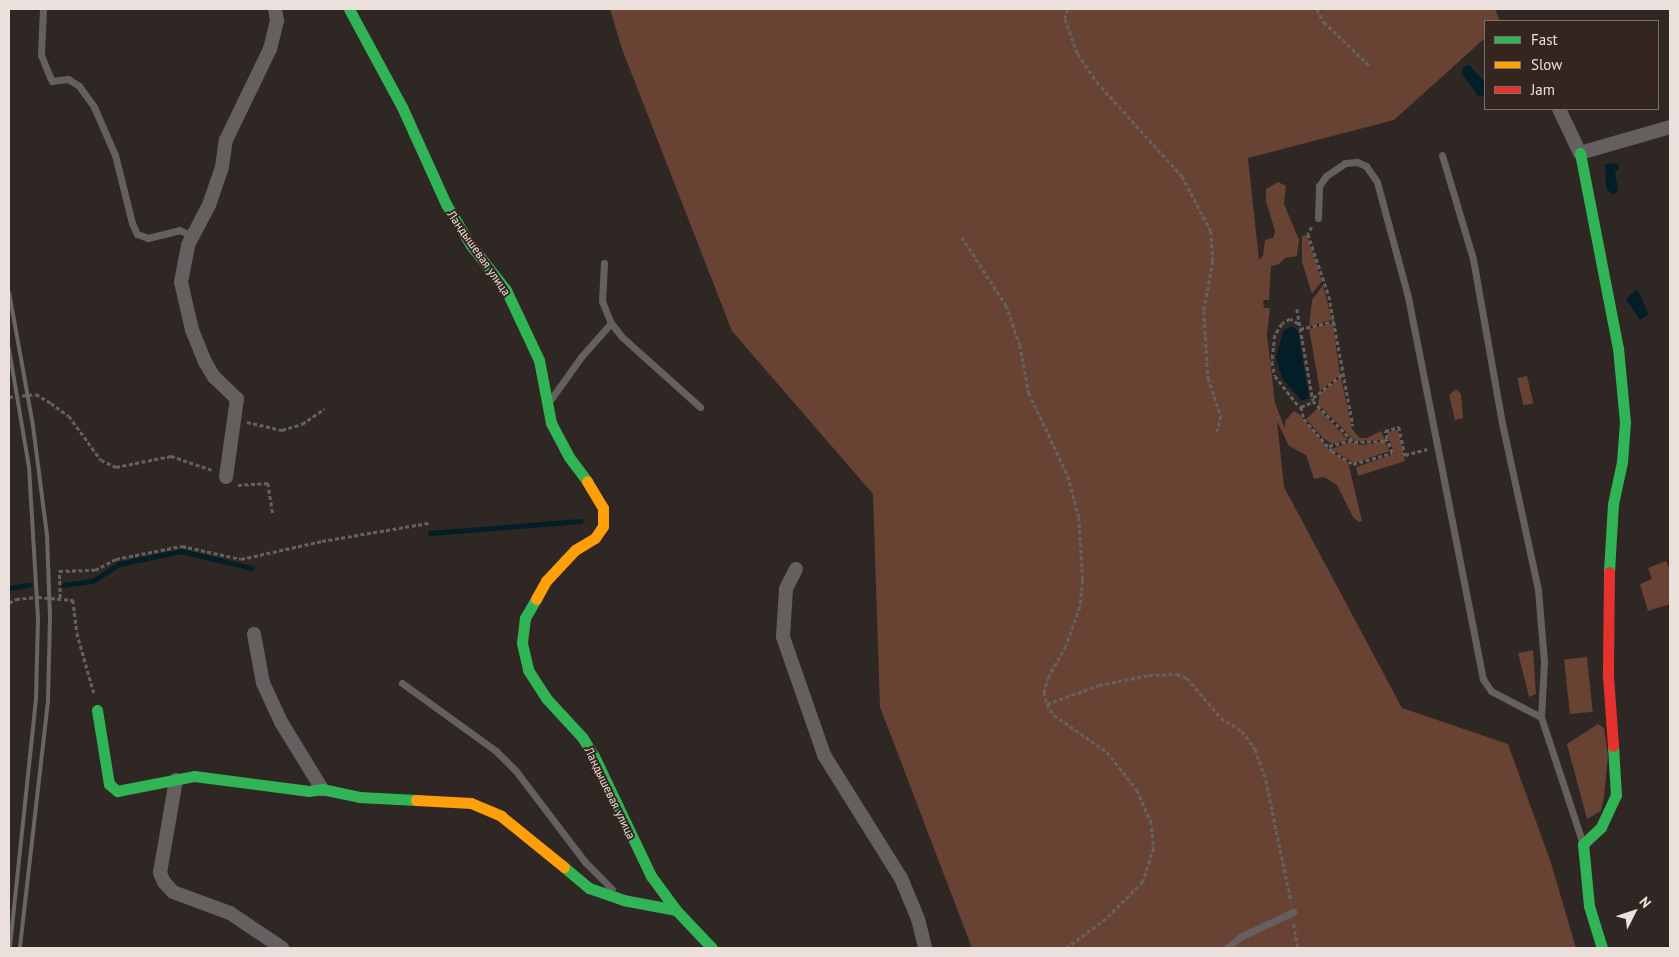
<!DOCTYPE html>
<meta charset="utf-8">
<style>
body{margin:0}
#map{position:relative;width:1679px;height:957px;overflow:hidden;background:#2f2724;font-family:"PT Sans",sans-serif}
div>[style]{position:absolute}
[style*='--x']{left:calc(var(--x)*1px);top:calc(var(--y)*1px);width:calc(var(--w)*1px);rotate:calc(var(--a)*1deg)}
.green>*{inset:0;background:#684233;transform-origin:0 0}
.water>*{inset:0;background:#041e27}
.stream>*{height:4.5px;margin:-2.25px;padding:0 2.25px;transform-origin:2.25px;border-radius:2.25px;background:#041e27}
.path>*{height:2.5px;margin-top:-1.25px;transform-origin:0;background:repeating-linear-gradient(90deg,#656160 0 4px,transparent 0 6.5px)}
.lane>*{height:7px;margin:-3.5px;padding:0 3.5px;transform-origin:3.5px;border-radius:3.5px;background:#65605f}
.street>*{height:14px;margin:-7px;padding:0 7px;transform-origin:7px;border-radius:7px;background:#65605f}
.fast>*{height:11px;margin:-5.5px;padding:0 5.5px;transform-origin:5.5px;border-radius:5.5px;background:#30b455}
.slow>*{height:11px;margin:-5.5px;padding:0 5.5px;transform-origin:5.5px;border-radius:5.5px;background:#ff9f0a}
.jam>*{height:11px;margin:-5.5px;padding:0 5.5px;transform-origin:5.5px;border-radius:5.5px;background:#e5322d}
.rail>*{height:4px;margin:-2px;padding:0 2px;transform-origin:2px;border-radius:2px;background:#6a6664}
span{translate:-50% -50%;white-space:nowrap;text-align:center;line-height:1.15;-webkit-text-stroke:4px #34251f;paint-order:stroke}
.street-label{font-size:12px;color:#ebe0dc}
.frame{position:absolute;inset:0;border:10px solid #ebe0dc;pointer-events:none}
.legend{position:absolute;left:1484px;top:20px;width:175px;height:90px;box-sizing:border-box;background:#34251f;border:1px solid #7d706b;margin:0;padding:6px 9px;list-style:none;font-size:15px;color:#ebe0dc}
.legend li{display:flex;align-items:center;gap:10px;height:25px}
.legend b{width:25px;border:1px solid #7d706b}
.north{position:absolute;left:1609px;top:887px;width:50px;height:50px;-webkit-text-stroke:4px #34251f;paint-order:stroke;rotate:49deg;font-size:14px;font-weight:700;line-height:20px;text-align:center;color:#ebe0dc}
.north::after{content:'';display:block;margin:auto;width:18px;height:22px;background:#ebe0dc;clip-path:polygon(50% 0,100% 100%,50% 72%,0 100%)}
</style>
<div id="map">
<div class="green">
<div style="clip-path:polygon(610px 9px,1495px 9px,1500px 21px,1485px 21px,1485px 38px,1394px 120px,1248px 158px,1259px 260px,1263px 256px,1265px 240px,1273px 238px,1275px 231px,1266px 201px,1266px 189px,1278px 182px,1286px 186px,1284px 204px,1299px 240px,1297px 256px,1285px 258px,1279px 264px,1271px 266px,1269px 300px,1263px 300px,1264px 308px,1270px 308px,1267px 335px,1275px 403px,1285px 429px,1285px 421px,1294px 411px,1299px 414px,1331px 452px,1348px 462px,1362px 521px,1359px 522px,1353px 517px,1337px 485px,1324px 477px,1314px 479px,1306px 455px,1289px 446px,1277px 421px,1284px 487px,1402px 708px,1508px 744px,1551px 863px,1576px 948px,972px 948px,880px 707px,873px 494px,732px 331px,622px 49px)"></div>
<div style="clip-path:polygon(1307px 235px,1322px 281px,1312px 294px,1302px 262px,1302px 236px)"></div>
<div style="clip-path:polygon(1323px 285px,1332px 320px,1309px 326px,1312px 300px)"></div>
<div style="clip-path:polygon(1333px 323px,1340px 375px,1320px 391px,1309px 329px)"></div>
<div style="left:1527px;top:376px;width:28px;height:10px;rotate:77deg"></div>
<div style="clip-path:polygon(1341px 377px,1352px 429px,1360px 438px,1367px 438px,1381px 431px,1385px 440px,1355px 441px,1318px 404px,1320px 394px)"></div>
<div style="clip-path:polygon(1456px 389px,1461px 394px,1463px 418px,1455px 420px,1449px 395px)"></div>
<div style="clip-path:polygon(1318px 408px,1347px 439px,1347px 440px,1332px 444px,1323px 438px,1306px 419px)"></div>
<div style="clip-path:polygon(1398px 430px,1405px 461px,1358px 476px,1356px 467px,1394px 454px,1387px 432px)"></div>
<div style="clip-path:polygon(1350px 442px,1361px 445px,1385px 442px,1390px 451px,1354px 463px,1331px 449px)"></div>
<div style="clip-path:polygon(1666px 561px,1670px 570px,1670px 604px,1648px 611px,1640px 584px,1652px 579px,1648px 568px)"></div>
<div style="clip-path:polygon(1533px 650px,1536px 694px,1529px 697px,1518px 653px)"></div>
<div style="left:1587px;top:657px;width:55px;height:23px;rotate:84deg"></div>
<div style="clip-path:polygon(1598px 724px,1604px 728px,1608px 756px,1604px 797px,1601px 811px,1587px 819px,1567px 744px)"></div>
</div>
<div class="water">
<div style="clip-path:polygon(1469px 65px,1485px 82px,1485px 94px,1479px 97px,1462px 74px,1463px 67px)"></div>
<div style="clip-path:polygon(1618px 163px,1619px 170px,1615px 171px,1618px 190px,1613px 195px,1606px 188px,1605px 164px)"></div>
<div style="clip-path:polygon(1637px 289px,1649px 314px,1640px 320px,1626px 299px)"></div>
<div style="clip-path:polygon(1291px 326px,1298px 331px,1309px 397px,1302px 401px,1282px 378px,1276px 357px,1283px 332px)"></div>
</div>
<div class="stream">
<div style="--x:430;--y:533;--w:151;--a:-4.5"></div>
<div style="--x:63;--y:585;--w:30;--a:-8"></div>
<div style="--x:93;--y:581;--w:31;--a:-33"></div>
<div style="--x:119;--y:564;--w:63;--a:-11.8"></div>
<div style="--x:181;--y:551;--w:73;--a:13.5"></div>
<div style="--x:9;--y:588;--w:20;--a:-9"></div>
</div>
<div class="path">
<div style="--x:1068;--y:9;--w:10;--a:107"></div>
<div style="--x:1065;--y:19;--w:37;--a:70"></div>
<div style="--x:1078;--y:54;--w:34;--a:56"></div>
<div style="--x:1097;--y:82;--w:127;--a:47.9"></div>
<div style="--x:1182;--y:176;--w:62;--a:62.2"></div>
<div style="--x:1211;--y:231;--w:30;--a:86"></div>
<div style="--x:1213;--y:261;--w:51;--a:100.2"></div>
<div style="--x:1204;--y:311;--w:67;--a:86.6"></div>
<div style="--x:1208;--y:378;--w:40;--a:71.1"></div>
<div style="--x:1221;--y:416;--w:16;--a:104"></div>
<div style="--x:1317;--y:9;--w:15;--a:62"></div>
<div style="--x:1324;--y:22;--w:65;--a:43.8"></div>
<div style="--x:1312;--y:227;--w:8;--a:120"></div>
<div style="--x:1308;--y:234;--w:65;--a:71.3"></div>
<div style="--x:1329;--y:296;--w:132;--a:79.5"></div>
<div style="--x:962;--y:237;--w:81;--a:57.1"></div>
<div style="--x:1006;--y:305;--w:42;--a:70.7"></div>
<div style="--x:1020;--y:345;--w:49;--a:79.4"></div>
<div style="--x:1029;--y:393;--w:92;--a:64.8"></div>
<div style="--x:1068;--y:476;--w:42;--a:75"></div>
<div style="--x:1079;--y:517;--w:63;--a:86.4"></div>
<div style="--x:1083;--y:580;--w:27;--a:96"></div>
<div style="--x:1080;--y:607;--w:41;--a:109.7"></div>
<div style="--x:1066;--y:646;--w:35;--a:119"></div>
<div style="--x:1049;--y:677;--w:16;--a:108"></div>
<div style="--x:1044;--y:692;--w:12;--a:76"></div>
<div style="--x:1047;--y:704;--w:13;--a:58"></div>
<div style="--x:1054;--y:715;--w:65;--a:34.9"></div>
<div style="--x:1107;--y:752;--w:48;--a:51.7"></div>
<div style="--x:1137;--y:790;--w:34;--a:66"></div>
<div style="--x:1151;--y:821;--w:27;--a:84"></div>
<div style="--x:1154;--y:848;--w:36;--a:108"></div>
<div style="--x:1143;--y:882;--w:52;--a:135"></div>
<div style="--x:1106;--y:919;--w:49;--a:143.4"></div>
<div style="--x:1297;--y:309;--w:93;--a:80.1"></div>
<div style="--x:1313;--y:401;--w:58;--a:45"></div>
<div style="--x:1354;--y:442;--w:30;--a:-2"></div>
<div style="--x:1384;--y:441;--w:4;--a:-34"></div>
<div style="--x:1387;--y:439;--w:8;--a:-104"></div>
<div style="--x:1385;--y:431;--w:15;--a:-16"></div>
<div style="--x:1399;--y:427;--w:29;--a:78"></div>
<div style="--x:1405;--y:455;--w:23;--a:-15"></div>
<div style="--x:1298;--y:324;--w:9;--a:-148"></div>
<div style="--x:1290;--y:319;--w:9;--a:148"></div>
<div style="--x:1282;--y:324;--w:13;--a:122"></div>
<div style="--x:1275;--y:335;--w:27;--a:96"></div>
<div style="--x:1272;--y:362;--w:14;--a:78"></div>
<div style="--x:1275;--y:376;--w:33;--a:52"></div>
<div style="--x:1295;--y:402;--w:8;--a:40"></div>
<div style="--x:1301;--y:407;--w:12;--a:-24"></div>
<div style="--x:1300;--y:329;--w:35;--a:-13"></div>
<div style="--x:9;--y:397;--w:27;--a:-6"></div>
<div style="--x:36;--y:394;--w:17;--a:31"></div>
<div style="--x:51;--y:403;--w:22;--a:36"></div>
<div style="--x:69;--y:416;--w:54;--a:54"></div>
<div style="--x:101;--y:460;--w:17;--a:25"></div>
<div style="--x:116;--y:467;--w:56;--a:-11.3"></div>
<div style="--x:171;--y:456;--w:43;--a:18.9"></div>
<div style="--x:1313;--y:398;--w:38;--a:-39"></div>
<div style="--x:1301;--y:407;--w:12;--a:76"></div>
<div style="--x:1304;--y:419;--w:43;--a:48.8"></div>
<div style="--x:1332;--y:451;--w:25;--a:32"></div>
<div style="--x:1353;--y:464;--w:41;--a:-15.8"></div>
<div style="--x:1392;--y:453;--w:14;--a:-111"></div>
<div style="--x:247;--y:422;--w:36;--a:13"></div>
<div style="--x:282;--y:430;--w:21;--a:-17"></div>
<div style="--x:302;--y:424;--w:27;--a:-34"></div>
<div style="--x:1329;--y:446;--w:23;--a:-15"></div>
<div style="--x:238;--y:485;--w:30;--a:-4"></div>
<div style="--x:268;--y:483;--w:31;--a:81"></div>
<div style="--x:60;--y:598;--w:27;--a:-92"></div>
<div style="--x:59;--y:571;--w:36;--a:-2"></div>
<div style="--x:95;--y:570;--w:24;--a:-28"></div>
<div style="--x:116;--y:559;--w:67;--a:-11.1"></div>
<div style="--x:182;--y:546;--w:60;--a:12.4"></div>
<div style="--x:241;--y:559;--w:83;--a:-12.5"></div>
<div style="--x:322;--y:541;--w:108;--a:-9.6"></div>
<div style="--x:9;--y:603;--w:8;--a:-30"></div>
<div style="--x:16;--y:599;--w:22;--a:-5"></div>
<div style="--x:38;--y:597;--w:35;--a:5"></div>
<div style="--x:73;--y:600;--w:33;--a:83"></div>
<div style="--x:77;--y:633;--w:62;--a:74.2"></div>
<div style="--x:1047;--y:704;--w:55;--a:-20.1"></div>
<div style="--x:1099;--y:685;--w:51;--a:-11.3"></div>
<div style="--x:1149;--y:675;--w:28;--a:-2"></div>
<div style="--x:1177;--y:674;--w:11;--a:22"></div>
<div style="--x:1187;--y:678;--w:52;--a:49.6"></div>
<div style="--x:1221;--y:718;--w:25;--a:32"></div>
<div style="--x:1242;--y:731;--w:22;--a:54"></div>
<div style="--x:1255;--y:749;--w:33;--a:70"></div>
<div style="--x:1266;--y:780;--w:124;--a:78.3"></div>
<div style="--x:1294;--y:924;--w:24;--a:81"></div>
</div>
<div class="lane">
<div style="--x:43;--y:9;--w:46;--a:92.5"></div>
<div style="--x:41;--y:55;--w:24;--a:68"></div>
<div style="--x:50;--y:77;--w:4;--a:63"></div>
<div style="--x:52;--y:81;--w:16;--a:-7"></div>
<div style="--x:68;--y:79;--w:13;--a:32"></div>
<div style="--x:79;--y:86;--w:26;--a:54"></div>
<div style="--x:94;--y:107;--w:52;--a:66.4"></div>
<div style="--x:115;--y:155;--w:70;--a:76"></div>
<div style="--x:132;--y:223;--w:12;--a:66"></div>
<div style="--x:137;--y:234;--w:12;--a:20"></div>
<div style="--x:148;--y:238;--w:32;--a:-14"></div>
<div style="--x:179;--y:230;--w:15;--a:23"></div>
<div style="--x:1442;--y:155;--w:109;--a:73.4"></div>
<div style="--x:1473;--y:259;--w:167;--a:80"></div>
<div style="--x:1502;--y:423;--w:171;--a:77.8"></div>
<div style="--x:1538;--y:590;--w:72;--a:85.2"></div>
<div style="--x:1544;--y:662;--w:55;--a:93.1"></div>
<div style="--x:1541;--y:717;--w:131;--a:71.7"></div>
<div style="--x:1318;--y:218;--w:32;--a:-88"></div>
<div style="--x:1319;--y:186;--w:12;--a:-55"></div>
<div style="--x:1326;--y:176;--w:23;--a:-34"></div>
<div style="--x:1345;--y:163;--w:12;--a:-5"></div>
<div style="--x:1357;--y:162;--w:10;--a:24"></div>
<div style="--x:1366;--y:166;--w:19;--a:55"></div>
<div style="--x:1377;--y:182;--w:119;--a:74.9"></div>
<div style="--x:1408;--y:297;--w:389;--a:78.9"></div>
<div style="--x:1483;--y:679;--w:14;--a:56"></div>
<div style="--x:1491;--y:691;--w:56;--a:27.5"></div>
<div style="--x:604;--y:263;--w:38;--a:93"></div>
<div style="--x:602;--y:301;--w:24;--a:68"></div>
<div style="--x:611;--y:323;--w:18;--a:52"></div>
<div style="--x:622;--y:337;--w:105;--a:41.9"></div>
<div style="--x:551;--y:399;--w:52;--a:-54.5"></div>
<div style="--x:581;--y:357;--w:45;--a:-48.6"></div>
<div style="--x:402;--y:683;--w:116;--a:35.9"></div>
<div style="--x:496;--y:751;--w:28;--a:45"></div>
<div style="--x:516;--y:771;--w:114;--a:52.8"></div>
<div style="--x:585;--y:862;--w:38;--a:45"></div>
<div style="--x:1227;--y:948;--w:17;--a:-40"></div>
<div style="--x:1240;--y:937;--w:59;--a:-25.3"></div>
</div>
<div class="street">
<div style="--x:1559;--y:109;--w:49;--a:64.5"></div>
<div style="--x:1580;--y:153;--w:94;--a:-16.1"></div>
<div style="--x:226;--y:477;--w:79;--a:-82"></div>
<div style="--x:237;--y:399;--w:32;--a:-136"></div>
<div style="--x:214;--y:377;--w:17;--a:-121"></div>
<div style="--x:205;--y:362;--w:35;--a:-112"></div>
<div style="--x:192;--y:330;--w:49;--a:-102.9"></div>
<div style="--x:181;--y:282;--w:38;--a:-79"></div>
<div style="--x:188;--y:245;--w:45;--a:-62.3"></div>
<div style="--x:209;--y:205;--w:40;--a:-71.1"></div>
<div style="--x:222;--y:167;--w:27;--a:-82"></div>
<div style="--x:226;--y:140;--w:101;--a:-64.2"></div>
<div style="--x:270;--y:49;--w:29;--a:-76"></div>
<div style="--x:277;--y:21;--w:12;--a:-99"></div>
<div style="--x:796;--y:569;--w:22;--a:117"></div>
<div style="--x:786;--y:589;--w:48;--a:93.6"></div>
<div style="--x:783;--y:637;--w:125;--a:70.8"></div>
<div style="--x:824;--y:755;--w:145;--a:58"></div>
<div style="--x:901;--y:878;--w:44;--a:67.5"></div>
<div style="--x:918;--y:919;--w:30;--a:76"></div>
<div style="--x:254;--y:634;--w:50;--a:79.6"></div>
<div style="--x:263;--y:683;--w:43;--a:65.2"></div>
<div style="--x:281;--y:722;--w:79;--a:58.5"></div>
<div style="--x:176;--y:780;--w:94;--a:99.8"></div>
<div style="--x:160;--y:873;--w:10;--a:66"></div>
<div style="--x:164;--y:882;--w:13;--a:48"></div>
<div style="--x:173;--y:892;--w:61;--a:20.2"></div>
<div style="--x:230;--y:913;--w:63;--a:33.9"></div>
</div>
<div class="fast">
<div style="--x:349;--y:9;--w:111;--a:61.6"></div>
<div style="--x:402;--y:107;--w:107;--a:65.6"></div>
<div style="--x:446;--y:204;--w:47;--a:59"></div>
<div style="--x:470;--y:244;--w:58;--a:52"></div>
<div style="--x:506;--y:290;--w:77;--a:64.8"></div>
<div style="--x:539;--y:360;--w:64;--a:79.2"></div>
<div style="--x:551;--y:423;--w:38;--a:62"></div>
<div style="--x:569;--y:457;--w:30;--a:53"></div>
<div style="--x:1580;--y:153;--w:199;--a:79"></div>
<div style="--x:1618;--y:348;--w:74;--a:84.6"></div>
<div style="--x:1625;--y:422;--w:40;--a:94.3"></div>
<div style="--x:1622;--y:462;--w:43;--a:102.1"></div>
<div style="--x:1613;--y:504;--w:68;--a:93.4"></div>
<div style="--x:536;--y:599;--w:22;--a:120"></div>
<div style="--x:525;--y:618;--w:25;--a:97"></div>
<div style="--x:522;--y:643;--w:28;--a:77"></div>
<div style="--x:528;--y:670;--w:33;--a:57"></div>
<div style="--x:546;--y:698;--w:53;--a:47.3"></div>
<div style="--x:582;--y:737;--w:22;--a:58"></div>
<div style="--x:594;--y:756;--w:133;--a:64.6"></div>
<div style="--x:651;--y:876;--w:42;--a:53.7"></div>
<div style="--x:676;--y:910;--w:52;--a:46.5"></div>
<div style="--x:97;--y:710;--w:75;--a:80.8"></div>
<div style="--x:109;--y:784;--w:11;--a:41"></div>
<div style="--x:117;--y:791;--w:78;--a:-11"></div>
<div style="--x:194;--y:776;--w:116;--a:7.4"></div>
<div style="--x:309;--y:791;--w:13;--a:-9"></div>
<div style="--x:322;--y:789;--w:38;--a:12"></div>
<div style="--x:359;--y:797;--w:57;--a:3"></div>
<div style="--x:564;--y:867;--w:33;--a:40"></div>
<div style="--x:589;--y:888;--w:36;--a:19"></div>
<div style="--x:623;--y:900;--w:54;--a:10.7"></div>
<div style="--x:1602;--y:948;--w:44;--a:-107.2"></div>
<div style="--x:1589;--y:906;--w:62;--a:-95.5"></div>
<div style="--x:1583;--y:844;--w:25;--a:-43"></div>
<div style="--x:1601;--y:827;--w:35;--a:-65"></div>
<div style="--x:1616;--y:795;--w:49;--a:-93.5"></div>
</div>
<div class="slow">
<div style="--x:536;--y:599;--w:21;--a:-61"></div>
<div style="--x:546;--y:581;--w:42;--a:-46.9"></div>
<div style="--x:575;--y:550;--w:23;--a:-31"></div>
<div style="--x:595;--y:538;--w:14;--a:-56"></div>
<div style="--x:603;--y:526;--w:18;--a:-90"></div>
<div style="--x:603;--y:508;--w:31;--a:-121"></div>
<div style="--x:416;--y:800;--w:55;--a:3.1"></div>
<div style="--x:471;--y:803;--w:33;--a:23"></div>
<div style="--x:501;--y:816;--w:81;--a:39"></div>
</div>
<div class="jam">
<div style="--x:1609;--y:572;--w:104;--a:90.6"></div>
<div style="--x:1608;--y:676;--w:70;--a:85.9"></div>
</div>
<div class="rail">
<div style="--x:9;--y:292;--w:136;--a:79.8"></div>
<div style="--x:33;--y:426;--w:110;--a:82.7"></div>
<div style="--x:47;--y:535;--w:83;--a:87.9"></div>
<div style="--x:50;--y:618;--w:83;--a:91.4"></div>
<div style="--x:48;--y:701;--w:249;--a:96.5"></div>
<div style="--x:9;--y:349;--w:120;--a:80.4"></div>
<div style="--x:29;--y:467;--w:151;--a:86.6"></div>
<div style="--x:38;--y:618;--w:81;--a:91.4"></div>
<div style="--x:36;--y:699;--w:250;--a:96"></div>
</div>
<div class="street-label">
<span style="left:479px;top:253px;rotate:55deg">Ландышевая улица</span>
<span style="left:610px;top:793px;rotate:64deg">Ландышевая улица</span>
</div>
<div class="frame"></div>
<ul class="legend">
<li><b style="height:6px;background:#30b455"></b>Fast</li>
<li><b style="height:6px;background:#ff9f0a"></b>Slow</li>
<li><b style="height:6px;background:#e5322d"></b>Jam</li>
</ul>
<div class="north">N</div>
</div>
